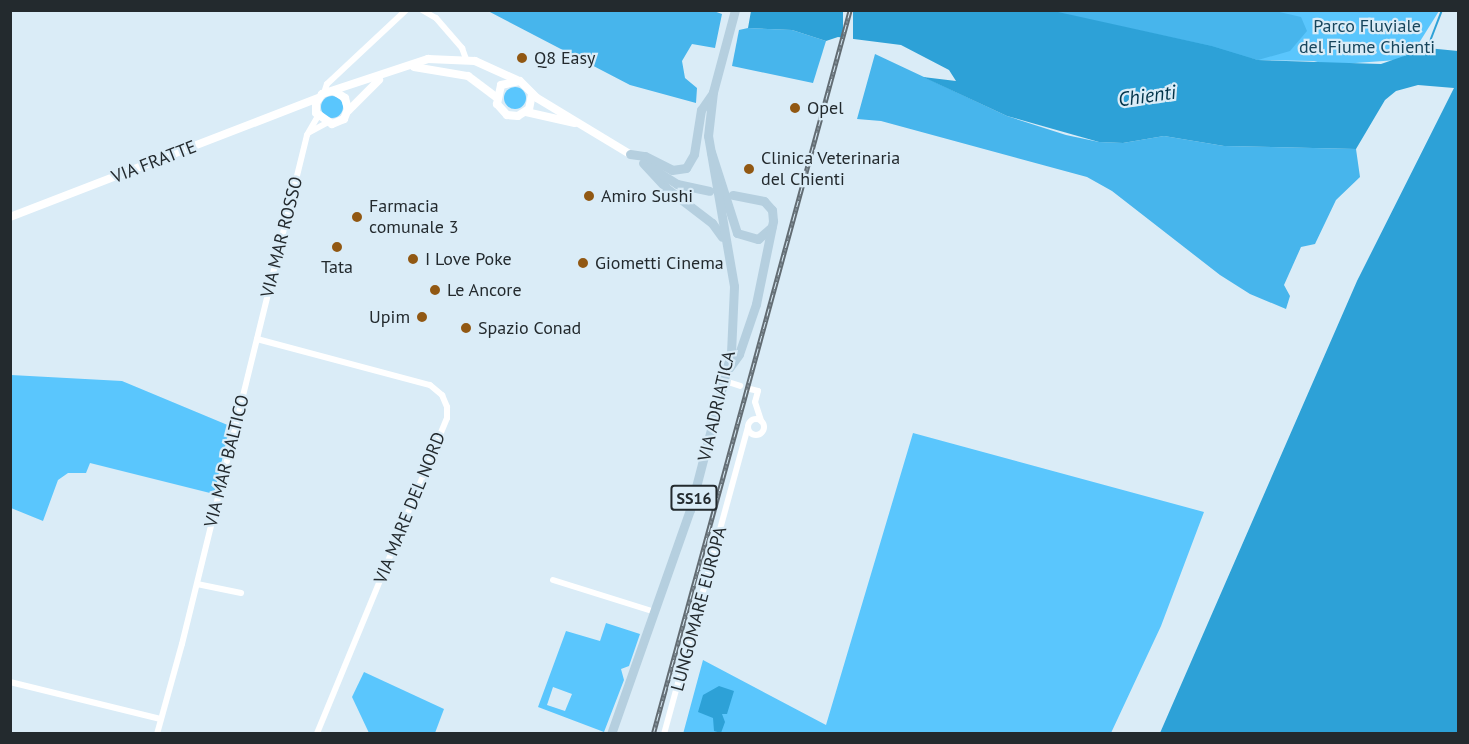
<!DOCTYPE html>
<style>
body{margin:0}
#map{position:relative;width:1469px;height:744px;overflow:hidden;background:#daecf7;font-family:"PT Sans",sans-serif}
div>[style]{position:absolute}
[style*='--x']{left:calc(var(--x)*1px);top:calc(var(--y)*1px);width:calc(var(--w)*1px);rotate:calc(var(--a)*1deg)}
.green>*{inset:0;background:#5ac6fd}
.round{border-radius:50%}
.forest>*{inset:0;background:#47b5ec}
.water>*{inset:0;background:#2da1d7}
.pier>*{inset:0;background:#daecf7;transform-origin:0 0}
.stream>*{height:2px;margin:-1px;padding:0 1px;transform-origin:1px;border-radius:1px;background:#2da1d7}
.minor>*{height:6px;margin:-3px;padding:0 3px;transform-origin:3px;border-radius:3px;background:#fff}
.minor>.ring{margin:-3px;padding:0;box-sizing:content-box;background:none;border:6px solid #fff;border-radius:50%}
.secondary>*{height:8px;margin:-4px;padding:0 4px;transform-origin:4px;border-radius:4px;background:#fff}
.primary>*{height:9px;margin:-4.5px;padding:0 4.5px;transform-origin:4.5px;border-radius:4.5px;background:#b5cfdf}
.rail>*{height:4.5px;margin-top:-2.25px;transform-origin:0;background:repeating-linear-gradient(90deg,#daecf7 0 7px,#626c73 0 14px);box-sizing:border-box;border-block:2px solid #626c73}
.dots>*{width:16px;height:16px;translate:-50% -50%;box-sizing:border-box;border:3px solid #daecf7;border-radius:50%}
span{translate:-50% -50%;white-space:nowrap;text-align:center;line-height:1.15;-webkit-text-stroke:4.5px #daecf7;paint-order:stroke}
.shield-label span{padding:2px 4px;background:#daecf7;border:2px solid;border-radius:4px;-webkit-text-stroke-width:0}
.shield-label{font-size:16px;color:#232a2e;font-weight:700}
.park-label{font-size:18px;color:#17455c}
.poi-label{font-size:18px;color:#232a2e}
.left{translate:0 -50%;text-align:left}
.right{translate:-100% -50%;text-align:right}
.street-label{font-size:18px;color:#232a2e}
.water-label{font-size:20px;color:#013349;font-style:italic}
.frame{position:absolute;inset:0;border:12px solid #232a2e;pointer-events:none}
</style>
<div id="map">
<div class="green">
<div style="clip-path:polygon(1049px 11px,1439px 11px,1414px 51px,1397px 60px,1328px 65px,1314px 61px,1258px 60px)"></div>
<div class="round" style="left:504px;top:87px;width:22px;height:22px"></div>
<div class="round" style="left:321px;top:96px;width:22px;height:22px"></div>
<div style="clip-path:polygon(11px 375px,122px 381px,230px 426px,214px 494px,90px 463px,86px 473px,68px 473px,58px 480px,43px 521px,11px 508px)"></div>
<div style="clip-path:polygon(913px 433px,1204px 512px,1161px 626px,1111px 733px,683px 734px,703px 660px,826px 725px)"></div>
<div style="clip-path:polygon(evenodd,606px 623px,640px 634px,629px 666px,621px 669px,624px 680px,604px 732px,538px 707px,566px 631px,600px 641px,606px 623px,553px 687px,572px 694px,565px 711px,547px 705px,553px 687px)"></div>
<div style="clip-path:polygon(364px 672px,444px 709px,435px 733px,369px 733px,352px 697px)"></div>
</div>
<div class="forest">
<div style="clip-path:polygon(711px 10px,722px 14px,715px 48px,692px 44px,682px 61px,685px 78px,697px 88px,696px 103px,630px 85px,488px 11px)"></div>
<div style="clip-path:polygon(1049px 11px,1275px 11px,1301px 17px,1307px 31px,1290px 51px,1258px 60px,1212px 46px)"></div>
<div style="clip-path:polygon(748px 28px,792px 30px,826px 41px,813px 83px,732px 66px,739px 30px)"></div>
<div style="clip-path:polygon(875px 54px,1007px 116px,1066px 135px,1099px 142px,1123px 143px,1164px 136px,1224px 146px,1356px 149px,1360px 177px,1336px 200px,1315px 244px,1301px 247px,1284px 285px,1290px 296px,1286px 309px,1250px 294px,1220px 275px,1112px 191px,1087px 177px,881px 121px,857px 119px)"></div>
</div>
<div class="water">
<div style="clip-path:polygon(1049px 10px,1212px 46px,1258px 60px,1381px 64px,1427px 48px,1458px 51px,1458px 733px,1160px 733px,1357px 281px,1454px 88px,1418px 85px,1396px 91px,1385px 100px,1356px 149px,1224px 146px,1164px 136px,1123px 143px,1099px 142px,1007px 116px,923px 77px,956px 81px,949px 70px,901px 45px,838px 37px,826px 41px,792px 30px,748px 28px,751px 11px)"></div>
<div style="clip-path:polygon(719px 686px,734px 691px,727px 714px,722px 714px,725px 722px,721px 733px,714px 731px,713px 718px,698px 712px,703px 695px)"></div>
</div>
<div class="pier">
<div style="left:843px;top:11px;width:10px;height:31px"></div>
</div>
<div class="stream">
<div style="--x:1427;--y:49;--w:42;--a:-69"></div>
</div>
<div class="minor">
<div style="--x:422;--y:10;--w:16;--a:30"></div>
<div style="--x:436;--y:18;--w:40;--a:49"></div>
<div style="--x:462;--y:48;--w:12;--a:70"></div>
<div style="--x:324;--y:93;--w:9;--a:-72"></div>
<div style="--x:327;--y:84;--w:108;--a:-43.1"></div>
<div style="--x:310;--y:132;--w:18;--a:-29"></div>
<div style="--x:257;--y:339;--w:179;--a:14.9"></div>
<div style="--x:430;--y:385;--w:16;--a:40"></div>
<div style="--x:442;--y:395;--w:13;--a:67"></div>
<div style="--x:447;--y:407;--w:11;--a:90"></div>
<div style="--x:447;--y:418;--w:342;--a:112.4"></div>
<div style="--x:725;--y:381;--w:16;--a:18"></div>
<div style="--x:750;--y:389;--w:8;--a:14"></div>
<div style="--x:758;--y:391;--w:11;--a:105"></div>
<div style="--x:755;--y:402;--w:20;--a:72"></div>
<div class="ring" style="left:748px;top:419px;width:10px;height:10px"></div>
<div style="--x:553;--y:580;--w:107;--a:17.4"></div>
<div style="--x:197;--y:584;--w:45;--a:11.6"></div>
<div style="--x:10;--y:682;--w:155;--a:13.8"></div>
<div style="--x:157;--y:734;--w:93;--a:-74.5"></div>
<div style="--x:182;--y:644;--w:524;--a:-76.2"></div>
<div style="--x:307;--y:135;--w:22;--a:-60"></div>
<div style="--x:664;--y:734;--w:318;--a:-74.7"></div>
</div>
<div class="secondary">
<div style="--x:414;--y:67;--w:55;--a:9.5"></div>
<div style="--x:468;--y:76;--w:35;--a:37"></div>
<div style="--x:334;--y:91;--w:13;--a:32"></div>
<div style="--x:345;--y:98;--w:11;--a:75"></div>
<div style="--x:348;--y:109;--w:11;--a:112"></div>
<div style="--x:344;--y:119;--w:13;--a:157"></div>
<div style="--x:332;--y:124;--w:19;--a:-145"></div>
<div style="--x:316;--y:113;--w:10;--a:-90"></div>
<div style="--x:316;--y:103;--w:11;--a:-56"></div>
<div style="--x:322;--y:94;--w:112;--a:-18.3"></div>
<div style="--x:428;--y:59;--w:47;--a:2.4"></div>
<div style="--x:475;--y:61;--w:46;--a:24.3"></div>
<div style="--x:532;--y:94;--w:15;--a:101"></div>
<div style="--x:529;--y:109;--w:13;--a:148"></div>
<div style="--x:518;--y:116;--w:11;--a:-175"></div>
<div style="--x:507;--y:115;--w:15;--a:-132"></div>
<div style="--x:497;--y:104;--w:19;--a:-78"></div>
<div style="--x:501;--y:85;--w:19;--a:-12"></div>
<div style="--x:520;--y:81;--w:24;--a:45"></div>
<div style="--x:537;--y:98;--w:109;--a:31.1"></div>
<div style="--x:348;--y:111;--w:44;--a:-45"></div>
<div style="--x:526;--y:112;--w:50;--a:12.7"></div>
<div style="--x:10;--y:217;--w:331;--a:-21.1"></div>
</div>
<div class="primary">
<div style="--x:711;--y:152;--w:85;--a:72.2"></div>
<div style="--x:737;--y:233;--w:22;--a:16"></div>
<div style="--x:758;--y:239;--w:18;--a:-41"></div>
<div style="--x:630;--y:154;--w:15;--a:8"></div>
<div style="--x:645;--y:156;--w:30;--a:27"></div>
<div style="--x:672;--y:170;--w:14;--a:-8"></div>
<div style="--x:686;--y:168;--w:16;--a:-60"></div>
<div style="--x:694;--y:154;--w:45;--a:-81"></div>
<div style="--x:701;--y:110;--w:19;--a:-55"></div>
<div style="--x:643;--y:163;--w:33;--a:47"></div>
<div style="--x:665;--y:187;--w:59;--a:37.5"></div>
<div style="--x:712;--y:223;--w:17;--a:54"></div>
<div style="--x:650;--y:167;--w:32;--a:32"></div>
<div style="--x:677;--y:184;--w:33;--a:12"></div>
<div style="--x:729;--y:368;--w:17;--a:-54"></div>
<div style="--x:739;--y:354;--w:53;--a:-71.2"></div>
<div style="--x:756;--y:304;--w:85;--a:-78.4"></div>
<div style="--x:773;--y:221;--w:11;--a:-95"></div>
<div style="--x:772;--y:210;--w:12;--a:-132"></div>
<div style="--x:764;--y:201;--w:32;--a:-169"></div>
<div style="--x:611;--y:734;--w:238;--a:-70.6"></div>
<div style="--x:690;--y:510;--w:162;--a:-75.4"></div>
<div style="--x:731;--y:353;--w:67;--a:-87.4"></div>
<div style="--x:734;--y:286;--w:152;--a:-99.8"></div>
<div style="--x:708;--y:136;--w:44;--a:-83.5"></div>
<div style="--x:713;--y:92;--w:85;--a:-75"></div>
</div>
<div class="rail">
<div style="--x:653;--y:734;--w:750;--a:-74.78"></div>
</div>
<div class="dots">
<div style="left:522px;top:58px;background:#915813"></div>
<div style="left:795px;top:108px;background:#915813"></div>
<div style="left:749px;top:169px;background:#915813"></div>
<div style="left:589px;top:196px;background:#915813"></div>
<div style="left:357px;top:217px;background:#915813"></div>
<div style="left:337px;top:247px;background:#915813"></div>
<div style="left:413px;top:259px;background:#915813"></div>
<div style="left:583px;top:263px;background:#915813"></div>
<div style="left:435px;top:290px;background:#915813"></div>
<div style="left:422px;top:317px;background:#915813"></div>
<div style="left:466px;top:328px;background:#915813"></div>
</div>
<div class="shield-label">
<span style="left:694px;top:498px">SS16</span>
</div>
<div class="park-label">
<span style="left:1367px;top:37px">Parco Fluviale<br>del Fiume Chienti</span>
</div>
<div class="poi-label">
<span class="left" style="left:534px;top:58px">Q8 Easy</span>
<span class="left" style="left:807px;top:108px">Opel</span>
<span class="left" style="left:761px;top:169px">Clinica Veterinaria<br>del Chienti</span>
<span class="left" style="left:601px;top:196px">Amiro Sushi</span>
<span class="left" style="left:369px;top:217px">Farmacia<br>comunale 3</span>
<span class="left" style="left:425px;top:259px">I Love Poke</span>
<span class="left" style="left:595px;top:263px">Giometti Cinema</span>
<span style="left:337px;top:267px">Tata</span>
<span class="left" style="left:447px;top:290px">Le Ancore</span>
<span class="right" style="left:410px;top:317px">Upim</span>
<span class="left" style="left:478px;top:328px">Spazio Conad</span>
</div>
<div class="street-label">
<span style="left:154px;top:162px;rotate:-21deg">VIA FRATTE</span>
<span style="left:282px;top:237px;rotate:-76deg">VIA MAR ROSSO</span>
<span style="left:717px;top:406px;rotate:-77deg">VIA ADRIATICA</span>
<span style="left:227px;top:461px;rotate:-76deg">VIA MAR BALTICO</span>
<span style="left:410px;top:508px;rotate:-68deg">VIA MARE DEL NORD</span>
<span style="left:699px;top:609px;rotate:-75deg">LUNGOMARE EUROPA</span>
</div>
<div class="water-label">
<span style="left:1147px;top:96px;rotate:-8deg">Chienti</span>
</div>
<div class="frame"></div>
</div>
